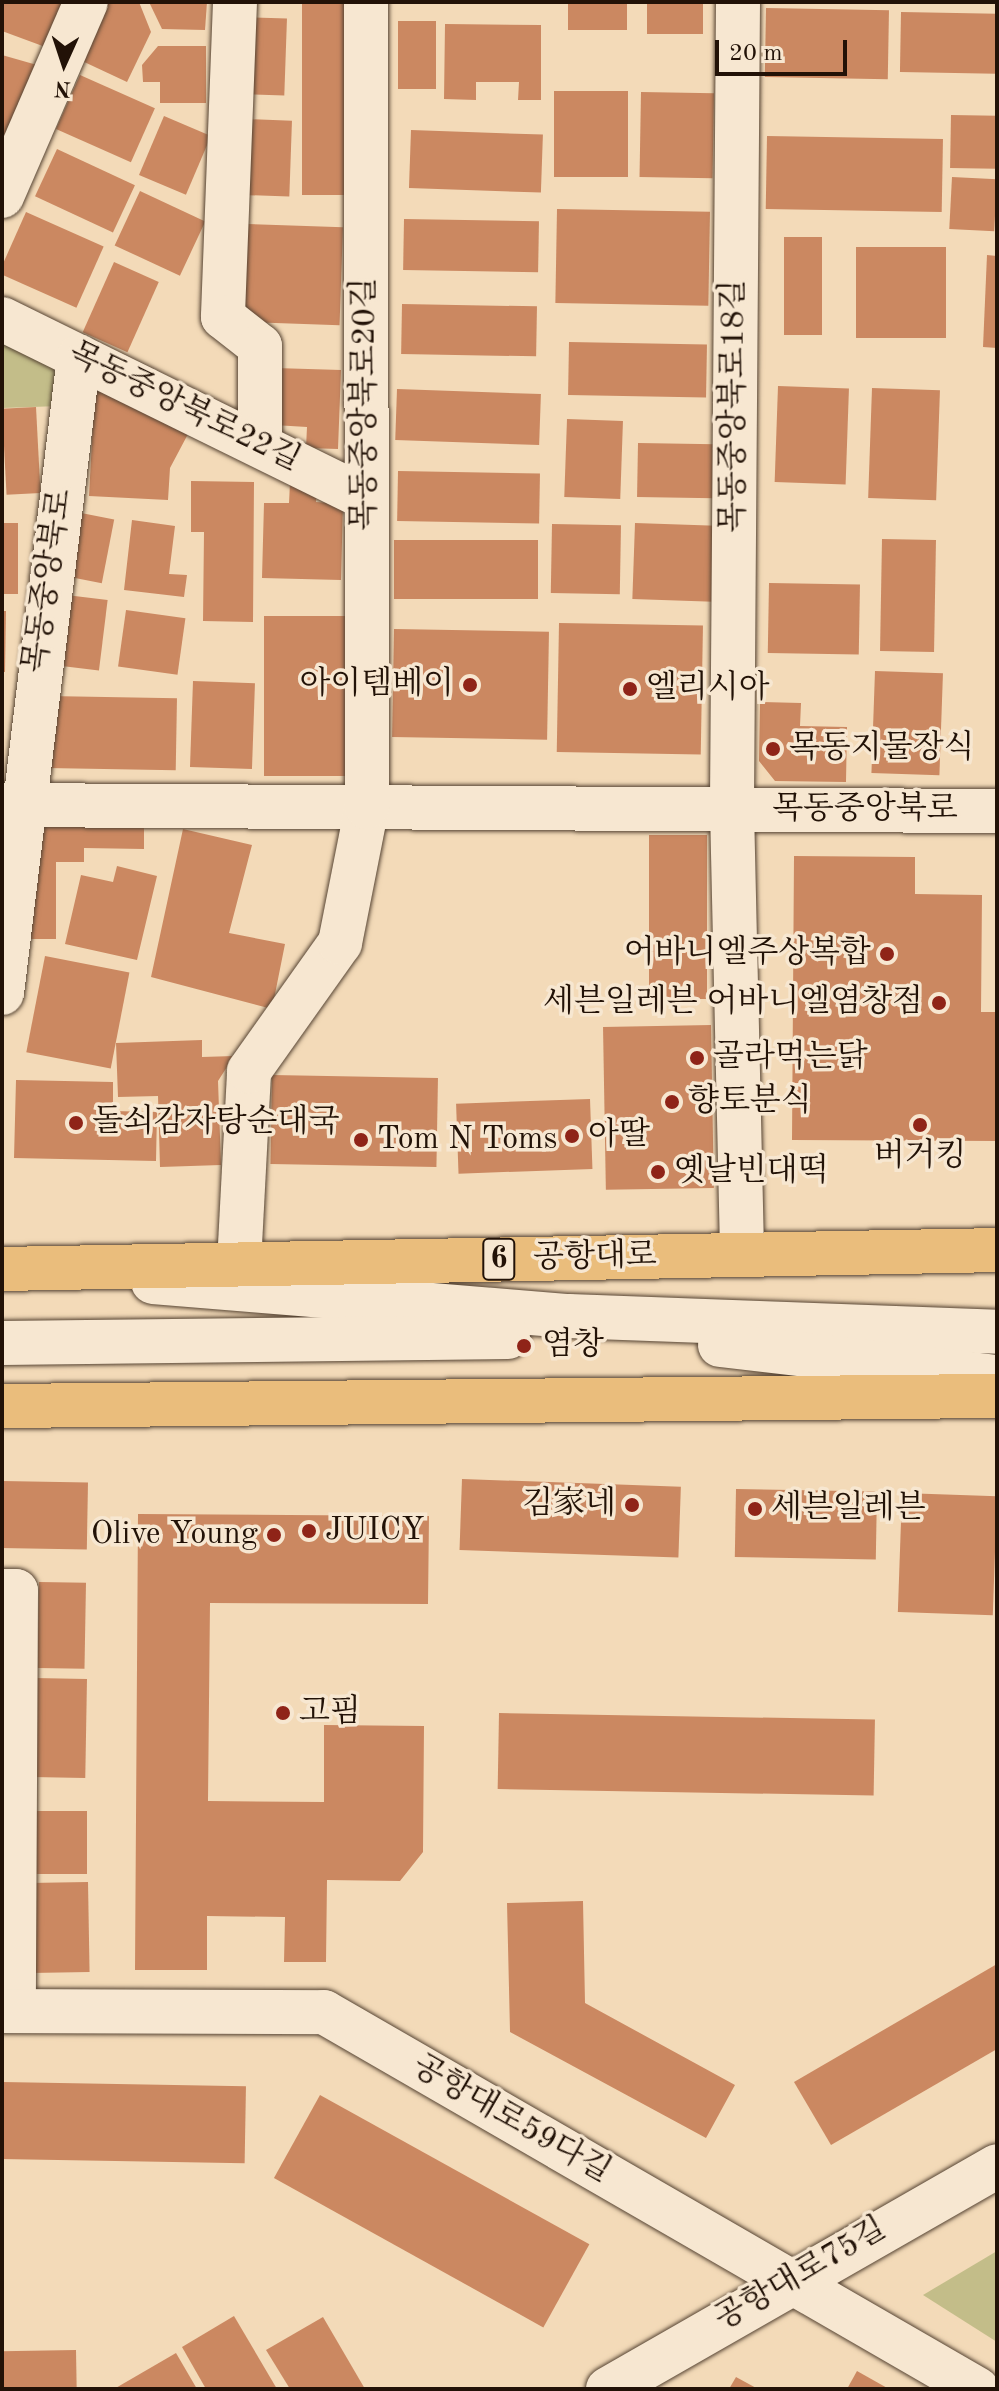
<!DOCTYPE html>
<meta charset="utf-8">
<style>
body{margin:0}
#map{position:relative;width:999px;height:2391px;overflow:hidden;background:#f3dab8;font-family:"Old Standard TT","Noto Serif KR",serif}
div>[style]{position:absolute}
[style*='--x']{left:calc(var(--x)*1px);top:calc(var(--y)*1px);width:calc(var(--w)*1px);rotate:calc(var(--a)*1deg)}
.green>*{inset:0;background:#c3bd89}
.building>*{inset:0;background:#cb8861;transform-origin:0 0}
.roads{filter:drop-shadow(0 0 2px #564433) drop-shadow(0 0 2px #564433)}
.minor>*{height:44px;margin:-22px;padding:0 22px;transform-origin:22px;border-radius:22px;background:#f7e7d1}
.major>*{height:44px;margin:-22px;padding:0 22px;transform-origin:22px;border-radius:22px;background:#eabd7c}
.dots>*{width:22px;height:22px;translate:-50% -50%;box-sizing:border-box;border:4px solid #f7e7d1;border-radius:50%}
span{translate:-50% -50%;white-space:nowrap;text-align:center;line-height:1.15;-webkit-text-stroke:7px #f7e7d1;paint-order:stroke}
.shield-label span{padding:2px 6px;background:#f7e7d1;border:2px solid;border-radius:6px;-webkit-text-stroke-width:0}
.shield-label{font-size:30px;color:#221207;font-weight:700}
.street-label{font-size:32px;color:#221207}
.poi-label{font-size:32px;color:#221207}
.right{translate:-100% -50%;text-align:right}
.left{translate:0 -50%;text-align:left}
.frame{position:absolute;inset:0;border:4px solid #221207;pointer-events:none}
.north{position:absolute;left:24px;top:24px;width:80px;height:80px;-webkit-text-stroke:6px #f7e7d1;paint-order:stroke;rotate:183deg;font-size:22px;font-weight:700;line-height:32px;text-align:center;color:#221207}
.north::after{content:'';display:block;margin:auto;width:28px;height:36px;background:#221207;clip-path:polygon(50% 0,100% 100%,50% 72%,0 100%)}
.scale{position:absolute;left:715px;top:40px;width:132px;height:36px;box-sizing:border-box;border:4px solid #221207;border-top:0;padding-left:10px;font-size:24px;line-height:28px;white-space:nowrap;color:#221207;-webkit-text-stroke:6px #f7e7d1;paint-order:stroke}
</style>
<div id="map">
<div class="green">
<div style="clip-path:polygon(2px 333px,55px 359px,60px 406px,2px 408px)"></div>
<div style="clip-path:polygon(997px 2251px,997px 2342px,923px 2295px)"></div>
</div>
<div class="building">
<div style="clip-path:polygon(2px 2px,66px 2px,48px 48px,2px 31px)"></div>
<div style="clip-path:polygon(108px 2px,139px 2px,151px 32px,127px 82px,80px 60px)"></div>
<div style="clip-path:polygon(149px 2px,207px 2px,205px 30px,162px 29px)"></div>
<div style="left:302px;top:2px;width:52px;height:193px"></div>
<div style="left:568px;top:2px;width:59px;height:28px"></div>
<div style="left:647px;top:2px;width:56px;height:32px"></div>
<div style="left:766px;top:8px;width:123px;height:69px;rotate:1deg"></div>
<div style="left:901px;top:12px;width:96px;height:60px;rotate:1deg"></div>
<div style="left:241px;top:17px;width:46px;height:77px;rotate:2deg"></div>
<div style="left:398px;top:21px;width:38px;height:68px"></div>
<div style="clip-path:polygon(445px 24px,541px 25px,541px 100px,518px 100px,519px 82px,476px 82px,476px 100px,444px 99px)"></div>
<div style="clip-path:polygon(158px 46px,206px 46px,206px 103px,160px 103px,160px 82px,143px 82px,142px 65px)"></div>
<div style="clip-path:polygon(2px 55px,37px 65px,21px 137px,2px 138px)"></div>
<div style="left:80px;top:75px;width:82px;height:59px;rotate:24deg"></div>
<div style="left:628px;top:91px;width:86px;height:74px;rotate:90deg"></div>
<div style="left:641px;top:92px;width:73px;height:85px;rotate:1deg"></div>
<div style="left:951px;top:115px;width:46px;height:53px;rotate:1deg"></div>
<div style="left:164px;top:116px;width:51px;height:64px;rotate:23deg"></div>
<div style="left:245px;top:119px;width:47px;height:76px;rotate:2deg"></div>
<div style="left:411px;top:130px;width:132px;height:58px;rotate:2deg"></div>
<div style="left:767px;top:136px;width:176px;height:73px;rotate:1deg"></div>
<div style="left:57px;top:149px;width:86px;height:52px;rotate:25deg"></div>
<div style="left:952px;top:177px;width:45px;height:52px;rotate:3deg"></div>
<div style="left:140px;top:191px;width:72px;height:60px;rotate:25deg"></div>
<div style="left:557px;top:209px;width:153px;height:94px;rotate:1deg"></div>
<div style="left:26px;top:212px;width:85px;height:67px;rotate:24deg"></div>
<div style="left:404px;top:219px;width:135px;height:51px;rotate:1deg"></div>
<div style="left:247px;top:224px;width:96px;height:98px;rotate:2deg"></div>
<div style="left:784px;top:237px;width:38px;height:98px"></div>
<div style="left:856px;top:247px;width:90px;height:91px"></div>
<div style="clip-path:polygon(987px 255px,997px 256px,997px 348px,983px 347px)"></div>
<div style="left:114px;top:262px;width:49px;height:77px;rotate:24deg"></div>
<div style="left:402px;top:304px;width:135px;height:50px;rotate:1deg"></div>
<div style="left:569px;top:342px;width:138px;height:53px;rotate:1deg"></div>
<div style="clip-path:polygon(275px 368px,341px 370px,338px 449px,306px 448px,307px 427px,274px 425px)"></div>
<div style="clip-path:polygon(95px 385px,188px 434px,170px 468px,168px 500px,89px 496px)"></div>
<div style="left:778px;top:386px;width:71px;height:96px;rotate:2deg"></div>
<div style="left:872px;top:388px;width:68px;height:110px;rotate:2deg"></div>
<div style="left:397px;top:389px;width:144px;height:51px;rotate:2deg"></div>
<div style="left:36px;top:407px;width:86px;height:34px;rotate:87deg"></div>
<div style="left:567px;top:419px;width:56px;height:78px;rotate:2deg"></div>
<div style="left:638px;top:443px;width:77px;height:54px;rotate:1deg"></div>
<div style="left:398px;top:471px;width:142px;height:50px;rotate:1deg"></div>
<div style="clip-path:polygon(191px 481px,254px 482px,253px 622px,203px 621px,204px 532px,191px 532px)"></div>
<div style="clip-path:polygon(290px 483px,317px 485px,316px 502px,343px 504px,341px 580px,262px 578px,264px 503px,289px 503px)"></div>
<div style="left:71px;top:511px;width:44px;height:65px;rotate:11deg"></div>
<div style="clip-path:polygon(132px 520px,175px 526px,169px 574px,187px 575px,184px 597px,124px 590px)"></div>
<div style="left:2px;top:523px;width:16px;height:71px"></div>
<div style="left:635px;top:523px;width:81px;height:76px;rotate:2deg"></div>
<div style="left:552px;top:524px;width:69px;height:69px;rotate:1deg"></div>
<div style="left:882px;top:539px;width:54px;height:112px;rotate:1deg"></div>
<div style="left:394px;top:540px;width:144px;height:59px"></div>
<div style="left:769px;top:583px;width:91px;height:70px;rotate:1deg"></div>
<div style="left:58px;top:594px;width:50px;height:71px;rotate:7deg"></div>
<div style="left:126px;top:610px;width:60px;height:57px;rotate:8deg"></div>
<div style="clip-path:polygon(2px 611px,6px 611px,5px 672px,2px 672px)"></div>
<div style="left:264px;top:616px;width:82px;height:160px"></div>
<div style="left:559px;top:623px;width:144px;height:129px;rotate:1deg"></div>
<div style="left:394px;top:629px;width:155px;height:108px;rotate:1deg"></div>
<div style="left:875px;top:671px;width:68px;height:102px;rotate:2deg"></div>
<div style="left:193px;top:681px;width:62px;height:86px;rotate:2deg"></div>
<div style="left:48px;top:696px;width:129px;height:72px;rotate:1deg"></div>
<div style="clip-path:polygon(760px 702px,801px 703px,800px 726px,847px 727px,846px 782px,775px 781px,759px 761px)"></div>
<div style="clip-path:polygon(49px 822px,144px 822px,144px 849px,84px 848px,84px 862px,56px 862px,56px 939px,27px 939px,28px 837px)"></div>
<div style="clip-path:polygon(183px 829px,252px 845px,229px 933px,285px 944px,272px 1009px,151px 977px)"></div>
<div style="left:649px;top:835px;width:58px;height:164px"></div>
<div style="clip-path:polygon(794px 856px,915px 857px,915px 894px,982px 895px,981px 1012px,997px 1012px,997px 1141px,792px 1140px)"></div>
<div style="clip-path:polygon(117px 866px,157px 876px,137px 960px,65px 944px,81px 875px,113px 882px)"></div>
<div style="left:45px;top:956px;width:86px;height:98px;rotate:11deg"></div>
<div style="left:711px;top:1025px;width:163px;height:108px;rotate:89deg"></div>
<div style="clip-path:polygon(202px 1040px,202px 1057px,234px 1056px,218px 1081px,221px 1165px,160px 1167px,158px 1096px,118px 1097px,116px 1043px)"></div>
<div style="left:272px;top:1075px;width:166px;height:89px;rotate:1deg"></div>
<div style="clip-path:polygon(16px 1080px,113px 1082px,113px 1111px,157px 1112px,156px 1161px,14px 1158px)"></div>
<div style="left:590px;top:1099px;width:70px;height:134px;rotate:88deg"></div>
<div style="left:462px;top:1479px;width:219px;height:71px;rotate:2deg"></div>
<div style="left:2px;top:1481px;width:86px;height:67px;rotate:1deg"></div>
<div style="left:736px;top:1489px;width:141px;height:68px;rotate:1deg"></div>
<div style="left:902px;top:1493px;width:95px;height:119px;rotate:2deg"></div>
<div style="clip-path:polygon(138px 1514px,429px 1516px,428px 1604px,210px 1603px,208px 1801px,324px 1802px,324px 1725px,424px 1726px,423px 1852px,400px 1881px,327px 1880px,326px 1962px,284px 1962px,285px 1917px,207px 1916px,207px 1970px,135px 1970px)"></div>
<div style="left:39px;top:1582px;width:47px;height:86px;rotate:1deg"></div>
<div style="left:34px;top:1678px;width:53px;height:99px;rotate:1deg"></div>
<div style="left:499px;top:1713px;width:376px;height:76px;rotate:1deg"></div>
<div style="left:87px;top:1811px;width:63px;height:60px;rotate:90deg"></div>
<div style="left:88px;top:1882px;width:90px;height:59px;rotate:89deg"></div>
<div style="clip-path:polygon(583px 1901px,585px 2003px,735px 2085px,706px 2138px,510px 2032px,507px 1903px)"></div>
<div style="clip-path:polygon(997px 1964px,997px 2049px,831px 2145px,794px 2082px)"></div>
<div style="left:2px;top:2082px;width:244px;height:77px;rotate:1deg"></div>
<div style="left:320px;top:2095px;width:308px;height:95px;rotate:29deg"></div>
<div style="clip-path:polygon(234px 2316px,277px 2389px,206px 2389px,182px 2347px)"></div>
<div style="clip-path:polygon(323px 2317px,365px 2389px,290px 2389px,266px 2350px)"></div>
<div style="left:76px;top:2350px;width:39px;height:74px;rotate:89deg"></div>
<div style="clip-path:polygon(176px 2353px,197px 2389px,114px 2389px)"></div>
<div style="clip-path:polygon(857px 2371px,889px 2389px,847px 2389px)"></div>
<div style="clip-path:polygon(736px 2377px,758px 2389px,729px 2389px)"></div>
</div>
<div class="roads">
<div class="minor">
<div style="--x:235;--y:2;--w:315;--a:92.2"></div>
<div style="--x:223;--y:317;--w:47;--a:38.1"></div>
<div style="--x:260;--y:346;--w:99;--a:90"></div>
<div style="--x:738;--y:2;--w:807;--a:90.43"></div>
<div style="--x:732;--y:809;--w:446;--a:88.7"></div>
<div style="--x:2;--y:196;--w:211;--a:-66.6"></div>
<div style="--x:2;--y:319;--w:406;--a:26.2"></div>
<div style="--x:2;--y:805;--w:995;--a:0.35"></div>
<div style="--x:2;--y:993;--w:641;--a:-83.1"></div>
<div style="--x:239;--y:1264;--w:193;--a:-87"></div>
<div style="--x:249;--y:1071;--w:157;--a:-54.6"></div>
<div style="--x:340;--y:943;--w:139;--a:-78.8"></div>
<div style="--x:367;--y:807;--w:805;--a:-90.07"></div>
<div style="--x:153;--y:1282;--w:417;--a:4.7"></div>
<div style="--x:569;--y:1316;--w:428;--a:2.1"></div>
<div style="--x:2;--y:1343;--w:506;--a:-0.68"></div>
<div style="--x:720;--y:1345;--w:279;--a:6.6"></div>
<div style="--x:2;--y:1591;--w:14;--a:0"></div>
<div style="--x:16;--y:1591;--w:420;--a:90.3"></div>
<div style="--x:2;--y:2011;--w:322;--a:0.2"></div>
<div style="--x:324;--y:2012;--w:754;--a:30"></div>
<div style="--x:608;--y:2389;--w:448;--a:-29.8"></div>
</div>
<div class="major">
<div style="--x:2;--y:1269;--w:995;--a:-1.09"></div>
<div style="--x:2;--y:1406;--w:995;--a:-0.58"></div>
</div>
</div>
<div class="dots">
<div style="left:470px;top:685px;background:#8f2418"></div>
<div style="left:630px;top:689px;background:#8f2418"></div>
<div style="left:773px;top:749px;background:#8f2418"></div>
<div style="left:887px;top:954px;background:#8f2418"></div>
<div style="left:939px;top:1003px;background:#8f2418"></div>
<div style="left:697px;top:1058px;background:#8f2418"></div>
<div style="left:672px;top:1102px;background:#8f2418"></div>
<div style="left:76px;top:1123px;background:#8f2418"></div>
<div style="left:920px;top:1125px;background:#8f2418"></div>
<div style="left:572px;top:1136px;background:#8f2418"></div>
<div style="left:361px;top:1140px;background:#8f2418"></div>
<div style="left:658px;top:1172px;background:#8f2418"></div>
<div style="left:524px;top:1346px;background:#8f2418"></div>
<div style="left:632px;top:1505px;background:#8f2418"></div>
<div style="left:755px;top:1509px;background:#8f2418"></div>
<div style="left:309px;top:1531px;background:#8f2418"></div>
<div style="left:274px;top:1535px;background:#8f2418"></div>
<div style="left:283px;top:1713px;background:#8f2418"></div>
</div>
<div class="shield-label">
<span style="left:499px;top:1259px">6</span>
</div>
<div class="street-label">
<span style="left:366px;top:404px;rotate:-90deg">목동중앙북로20길</span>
<span style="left:735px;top:406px;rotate:-90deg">목동중앙북로18길</span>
<span style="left:184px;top:408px;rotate:26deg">목동중앙북로22길</span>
<span style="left:49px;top:581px;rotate:-82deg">목동중앙북로</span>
<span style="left:865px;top:810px">목동중앙북로</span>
<span style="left:595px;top:1258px;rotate:-1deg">공항대로</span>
<span style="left:511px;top:2120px;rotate:30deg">공항대로59다길</span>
<span style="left:801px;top:2275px;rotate:-30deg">공항대로75길</span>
</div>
<div class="poi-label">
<span class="right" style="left:454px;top:685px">아이템베이</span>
<span class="left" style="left:646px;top:689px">엘리시아</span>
<span class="left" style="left:789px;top:749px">목동지물장식</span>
<span class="right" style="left:871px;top:954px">어바니엘주상복합</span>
<span class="right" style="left:923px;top:1003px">세븐일레븐 어바니엘염창점</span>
<span class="left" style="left:713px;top:1058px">골라먹는닭</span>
<span class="left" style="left:688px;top:1102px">향토분식</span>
<span class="left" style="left:92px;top:1123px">돌쇠감자탕순대국</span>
<span class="left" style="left:588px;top:1136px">아딸</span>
<span class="left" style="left:377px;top:1140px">Tom N Toms</span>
<span style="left:920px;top:1157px">버거킹</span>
<span class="left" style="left:674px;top:1172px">옛날빈대떡</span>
<span class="left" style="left:542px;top:1346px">염창</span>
<span class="right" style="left:616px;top:1505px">김家네</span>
<span class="left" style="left:771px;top:1509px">세븐일레븐</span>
<span class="left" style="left:325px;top:1531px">JUICY</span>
<span class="right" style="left:258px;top:1535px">Olive Young</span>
<span class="left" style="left:299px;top:1713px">고핌</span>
</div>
<div class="frame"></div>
<div class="north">N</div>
<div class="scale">20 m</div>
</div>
